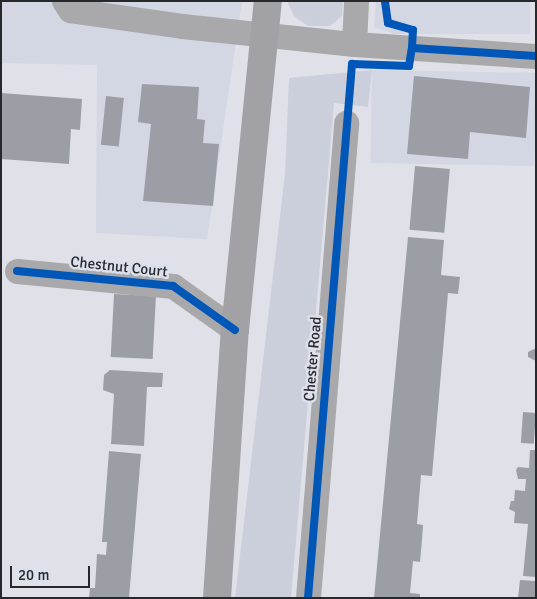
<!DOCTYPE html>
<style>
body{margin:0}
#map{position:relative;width:537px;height:599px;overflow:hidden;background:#e0e1e8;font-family:Signika,sans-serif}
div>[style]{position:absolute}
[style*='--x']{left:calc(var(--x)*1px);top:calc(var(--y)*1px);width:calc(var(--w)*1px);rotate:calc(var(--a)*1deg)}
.built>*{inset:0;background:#d3d6e3;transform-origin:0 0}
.green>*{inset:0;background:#cbcedb}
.building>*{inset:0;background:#9c9ea6;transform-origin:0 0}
.minor>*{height:25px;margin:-12.5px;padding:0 12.5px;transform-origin:12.5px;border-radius:12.5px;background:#a9a9ac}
.major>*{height:28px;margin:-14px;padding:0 14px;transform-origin:14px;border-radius:14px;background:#a2a2a6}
.cycleway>*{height:8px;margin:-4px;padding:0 4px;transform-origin:4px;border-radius:4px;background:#0057b8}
span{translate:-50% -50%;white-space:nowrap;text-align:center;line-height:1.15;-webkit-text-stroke:5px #dce0eb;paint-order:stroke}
.street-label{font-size:15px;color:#27282c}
.frame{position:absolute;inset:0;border:2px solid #27282c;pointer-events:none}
.scale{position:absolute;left:10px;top:566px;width:80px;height:22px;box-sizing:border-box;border:2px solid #27282c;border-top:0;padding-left:6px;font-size:15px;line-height:18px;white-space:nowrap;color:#27282c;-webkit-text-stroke:4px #dce0eb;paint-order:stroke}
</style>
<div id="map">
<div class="built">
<div style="clip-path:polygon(1px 1px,242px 1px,207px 239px,96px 233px,97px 65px,1px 63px)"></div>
<div style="clip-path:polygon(376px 1px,530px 1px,530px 34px,394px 34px,374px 27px)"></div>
<div style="left:372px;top:70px;width:164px;height:93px;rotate:1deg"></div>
</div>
<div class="green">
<div style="clip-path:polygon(287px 1px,343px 1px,342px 16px,330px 26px,308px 26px,294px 16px)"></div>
<div style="clip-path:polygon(372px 70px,368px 107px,334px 103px,291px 598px,235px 598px,285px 174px,289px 78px)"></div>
</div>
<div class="building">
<div style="clip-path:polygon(414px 76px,530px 87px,526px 138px,470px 132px,468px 159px,407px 154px)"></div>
<div style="clip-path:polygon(142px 84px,199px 87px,197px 119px,205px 120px,203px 143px,219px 144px,213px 206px,143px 201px,151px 124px,138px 122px)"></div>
<div style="clip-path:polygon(1px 93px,82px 99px,80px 130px,71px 129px,69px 164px,1px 159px)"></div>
<div style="left:106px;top:96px;width:18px;height:49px;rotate:6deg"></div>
<div style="left:415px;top:166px;width:35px;height:64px;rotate:5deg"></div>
<div style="clip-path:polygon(408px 237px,444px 240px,441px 275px,460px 277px,458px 294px,448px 293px,432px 476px,421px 475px,417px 524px,423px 525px,422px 540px,420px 562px,413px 561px,410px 593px,420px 594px,420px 598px,374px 598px)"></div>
<div style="left:114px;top:294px;width:42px;height:63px;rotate:3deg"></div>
<div style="clip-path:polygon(534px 349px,536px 349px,536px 361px,528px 357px,528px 352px)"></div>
<div style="clip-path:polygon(110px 370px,163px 373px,162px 387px,147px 387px,144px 446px,111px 444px,114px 394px,103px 390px,104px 375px)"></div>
<div style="left:523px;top:412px;width:13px;height:31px;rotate:4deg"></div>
<div style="clip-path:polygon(530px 450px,536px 450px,536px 577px,523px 576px,528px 524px,514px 523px,515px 512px,509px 509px,511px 501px,514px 501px,515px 490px,525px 491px,526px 479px,518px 479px,516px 470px,518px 467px,529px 468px)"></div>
<div style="clip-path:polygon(109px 451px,141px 454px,129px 598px,89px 598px,90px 588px,95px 588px,97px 554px,106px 555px,107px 542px,102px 542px)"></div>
<div style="clip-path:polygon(520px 580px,536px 581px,536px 598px,518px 598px)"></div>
</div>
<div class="minor">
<div style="--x:64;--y:1;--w:11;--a:56"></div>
<div style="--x:70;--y:10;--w:113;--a:8.1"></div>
<div style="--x:182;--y:26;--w:173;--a:6"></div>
<div style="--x:354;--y:44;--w:182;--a:3.8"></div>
<div style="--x:354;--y:44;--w:43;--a:-87.3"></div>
<div style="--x:17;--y:271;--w:157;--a:5.5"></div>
<div style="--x:173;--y:286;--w:76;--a:35.4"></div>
<div style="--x:308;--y:598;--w:477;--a:-85.4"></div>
</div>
<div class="major">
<div style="--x:217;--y:598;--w:269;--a:-86.2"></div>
<div style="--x:235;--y:330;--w:331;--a:-84.3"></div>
</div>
<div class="cycleway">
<div style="--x:412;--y:48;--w:124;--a:3.7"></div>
<div style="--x:17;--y:271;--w:157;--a:5.5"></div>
<div style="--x:173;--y:286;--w:76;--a:35.4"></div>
<div style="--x:308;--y:598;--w:536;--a:-85.29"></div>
<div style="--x:352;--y:64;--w:57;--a:2"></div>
<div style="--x:409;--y:66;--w:18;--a:-81"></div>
<div style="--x:412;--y:48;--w:18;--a:-87"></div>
<div style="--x:413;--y:30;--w:26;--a:-164"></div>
<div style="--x:388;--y:23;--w:22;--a:-98"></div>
</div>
<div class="street-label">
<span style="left:119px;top:267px;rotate:6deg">Chestnut Court</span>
<span style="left:313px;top:359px;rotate:-85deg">Chester Road</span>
</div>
<div class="frame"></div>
<div class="scale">20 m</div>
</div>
